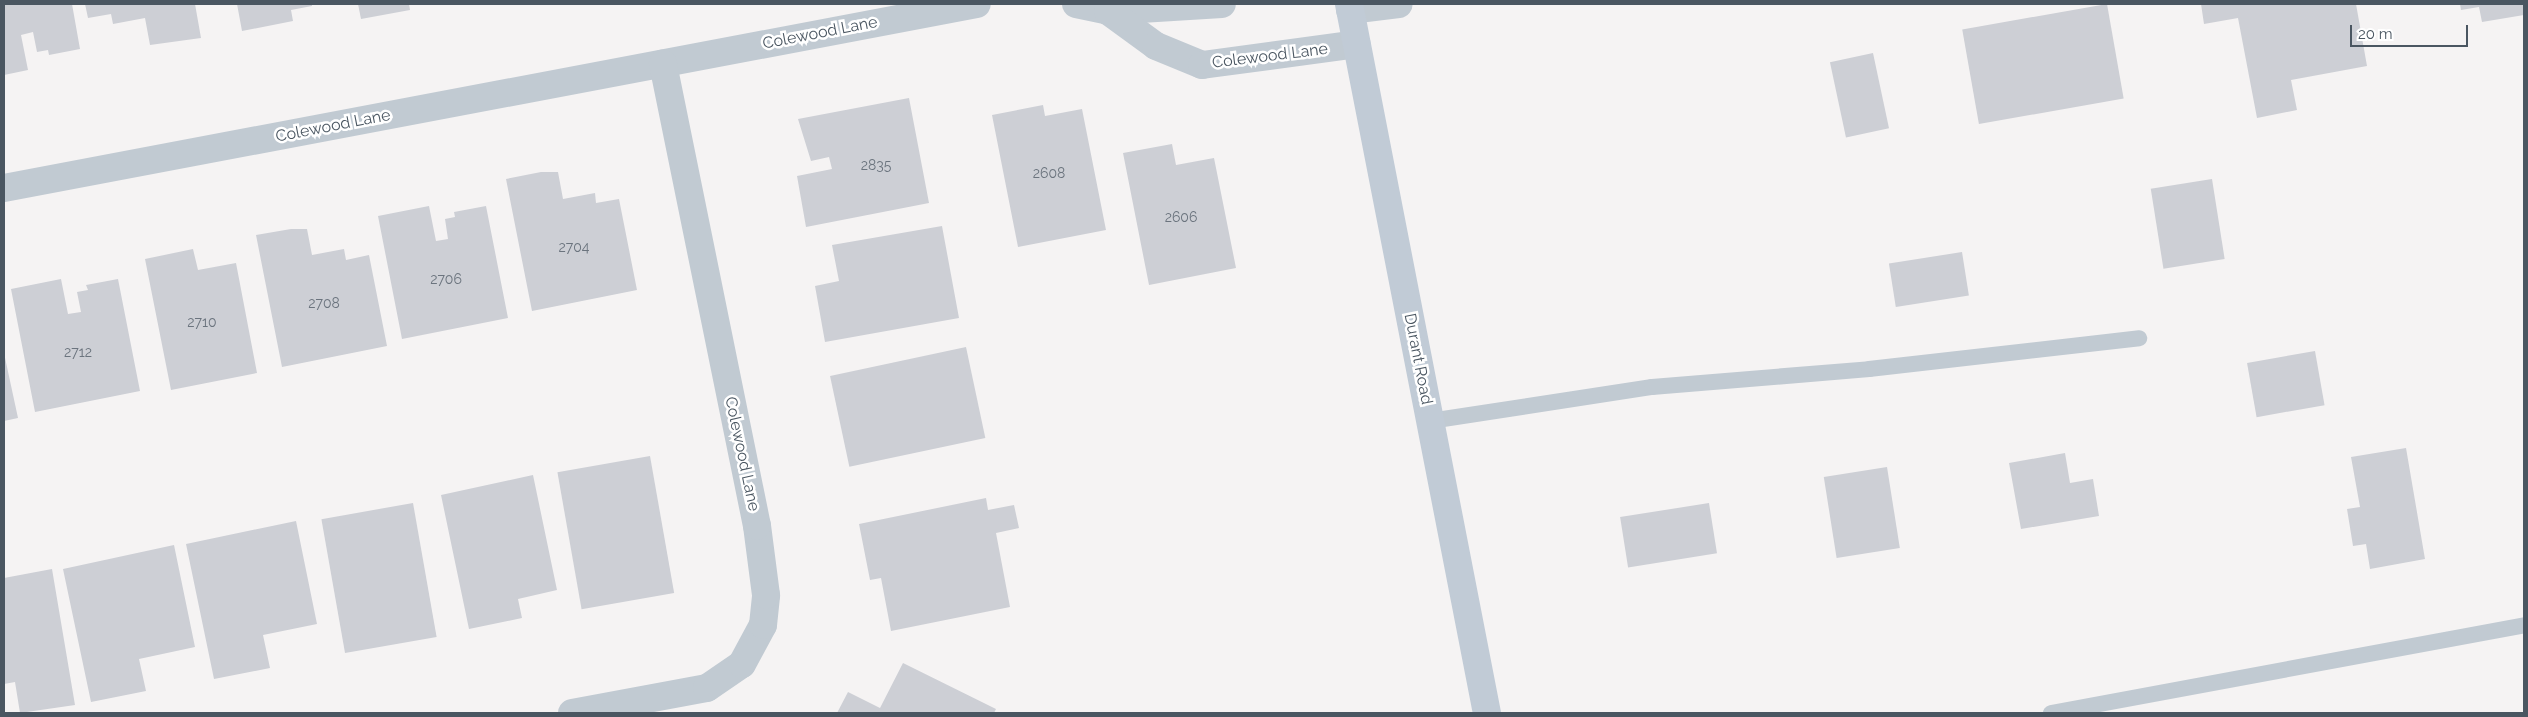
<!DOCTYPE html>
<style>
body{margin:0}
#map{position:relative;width:2528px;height:717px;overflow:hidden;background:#f5f3f3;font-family:Raleway,sans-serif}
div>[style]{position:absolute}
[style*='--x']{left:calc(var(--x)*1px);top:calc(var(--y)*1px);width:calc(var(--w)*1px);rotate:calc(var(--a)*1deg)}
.building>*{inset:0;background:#cdcfd5;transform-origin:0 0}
.lane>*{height:16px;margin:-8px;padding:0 8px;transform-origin:8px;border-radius:8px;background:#c1cad2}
.street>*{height:28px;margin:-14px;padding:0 14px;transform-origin:14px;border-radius:14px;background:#c1cad2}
.secondary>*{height:28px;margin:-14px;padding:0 14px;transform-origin:14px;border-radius:14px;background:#c1cbd6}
span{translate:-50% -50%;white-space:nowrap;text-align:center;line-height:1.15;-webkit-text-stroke:5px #fff;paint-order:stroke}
.number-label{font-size:14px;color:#6b747e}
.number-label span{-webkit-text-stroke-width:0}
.street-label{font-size:16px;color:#4a5661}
.frame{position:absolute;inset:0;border:5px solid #4a5661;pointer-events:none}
.scale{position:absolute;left:2350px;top:25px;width:118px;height:22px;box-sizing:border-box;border:2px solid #4a5661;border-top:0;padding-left:6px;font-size:15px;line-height:18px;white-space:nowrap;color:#4a5661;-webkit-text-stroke:4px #fff;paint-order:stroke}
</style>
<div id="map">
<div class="building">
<div style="clip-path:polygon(4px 4px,72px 4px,80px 49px,49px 55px,48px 50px,37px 52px,33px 32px,21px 35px,28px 70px,4px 75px)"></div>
<div style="clip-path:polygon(85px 4px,195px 4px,201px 38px,150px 45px,145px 18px,113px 24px,111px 14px,88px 18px)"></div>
<div style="clip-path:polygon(237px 4px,312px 4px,312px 6px,291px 10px,293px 21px,242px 31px)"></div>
<div style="clip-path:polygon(358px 4px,409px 4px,410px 10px,361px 19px)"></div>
<div style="left:2107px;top:4px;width:96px;height:147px;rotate:80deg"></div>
<div style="clip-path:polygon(2201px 4px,2356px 4px,2367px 66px,2291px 80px,2297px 110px,2257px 118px,2238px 18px,2204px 24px)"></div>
<div style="clip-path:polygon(2460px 4px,2524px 4px,2524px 15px,2482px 22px,2479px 7px,2461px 10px)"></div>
<div style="left:1873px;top:53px;width:77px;height:44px;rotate:78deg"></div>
<div style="clip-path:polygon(909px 98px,929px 203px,806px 227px,797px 176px,832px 169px,829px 157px,811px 161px,798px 119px)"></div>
<div style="clip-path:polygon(1043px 105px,1045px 116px,1082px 109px,1106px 230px,1018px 247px,992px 115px)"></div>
<div style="clip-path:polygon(1172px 144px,1176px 165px,1214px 158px,1236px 268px,1149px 285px,1123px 153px)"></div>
<div style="clip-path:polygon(541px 172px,558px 172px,563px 199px,595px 193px,596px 203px,619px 199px,637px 290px,532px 311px,506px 179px)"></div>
<div style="left:2212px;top:179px;width:81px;height:62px;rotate:81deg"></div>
<div style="clip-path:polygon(429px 206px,436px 241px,448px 239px,445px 219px,455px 217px,454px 212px,486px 206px,508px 318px,402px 339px,378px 216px)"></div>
<div style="clip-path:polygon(942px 226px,959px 318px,825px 342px,815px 286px,839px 281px,832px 245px)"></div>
<div style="clip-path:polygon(291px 229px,307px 229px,312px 255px,344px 249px,346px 260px,369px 255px,387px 346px,282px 367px,256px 235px)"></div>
<div style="clip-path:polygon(193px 249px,198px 270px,236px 263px,257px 373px,171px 390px,145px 259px)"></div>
<div style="left:1962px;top:252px;width:44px;height:74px;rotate:81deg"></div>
<div style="clip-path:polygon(61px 279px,68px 314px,81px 312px,77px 292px,88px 290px,86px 285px,118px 279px,140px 391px,35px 412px,11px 289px)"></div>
<div style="left:966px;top:347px;width:93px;height:139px;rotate:78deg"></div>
<div style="left:2315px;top:351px;width:55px;height:69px;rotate:80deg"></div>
<div style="clip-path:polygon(4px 353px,18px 418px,4px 421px)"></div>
<div style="clip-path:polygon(2406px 448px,2425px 559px,2370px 569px,2366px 544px,2353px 546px,2347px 509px,2360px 507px,2351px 457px)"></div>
<div style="clip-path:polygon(2065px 453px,2070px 483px,2093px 479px,2099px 516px,2021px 529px,2009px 463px)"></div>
<div style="left:650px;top:456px;width:139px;height:94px;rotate:80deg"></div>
<div style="left:1887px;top:467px;width:82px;height:64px;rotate:81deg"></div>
<div style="clip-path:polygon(533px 475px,557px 590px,518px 599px,522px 618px,469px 629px,441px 495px)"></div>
<div style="clip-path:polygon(986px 498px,988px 510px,1014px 505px,1019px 528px,996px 533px,1010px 607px,891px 631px,881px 578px,870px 580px,859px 524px)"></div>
<div style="left:413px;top:503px;width:136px;height:93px;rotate:80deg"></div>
<div style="left:1709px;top:503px;width:51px;height:90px;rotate:81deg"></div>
<div style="clip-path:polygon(296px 521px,317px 624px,263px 635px,270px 668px,214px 679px,186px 544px)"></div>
<div style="clip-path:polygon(174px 545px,195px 647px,139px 659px,146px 691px,91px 702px,63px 569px)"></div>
<div style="clip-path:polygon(52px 569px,75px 705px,20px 713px,15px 682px,4px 684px,4px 578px)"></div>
<div style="clip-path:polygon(903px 663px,996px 709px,994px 713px,837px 713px,848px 692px,880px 708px)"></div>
</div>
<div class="lane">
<div style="--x:1430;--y:421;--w:225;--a:-8.7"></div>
<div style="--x:1652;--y:387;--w:218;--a:-4.7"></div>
<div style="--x:1869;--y:369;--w:272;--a:-6.5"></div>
<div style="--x:2051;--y:713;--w:481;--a:-10.5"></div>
</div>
<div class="street">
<div style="--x:1076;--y:4;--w:33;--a:12"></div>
<div style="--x:1108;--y:11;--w:114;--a:-3.5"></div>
<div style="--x:1350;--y:10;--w:49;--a:-7"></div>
<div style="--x:1108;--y:11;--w:59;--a:36.1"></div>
<div style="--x:1156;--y:46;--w:50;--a:22.4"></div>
<div style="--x:1202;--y:65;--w:156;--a:-7.7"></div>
<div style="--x:4;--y:188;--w:990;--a:-10.71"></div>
<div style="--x:572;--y:713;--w:137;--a:-10.5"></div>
<div style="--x:707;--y:688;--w:42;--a:-34.4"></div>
<div style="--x:742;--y:664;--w:44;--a:-61.7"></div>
<div style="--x:763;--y:625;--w:30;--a:-84"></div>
<div style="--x:766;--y:595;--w:70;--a:-97.4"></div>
<div style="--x:757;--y:526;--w:472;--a:-101.5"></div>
</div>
<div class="secondary">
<div style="--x:1349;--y:4;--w:722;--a:78.99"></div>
</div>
<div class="number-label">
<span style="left:876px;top:165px">2835</span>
<span style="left:1049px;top:173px">2608</span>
<span style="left:1181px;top:217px">2606</span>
<span style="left:574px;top:247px">2704</span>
<span style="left:446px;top:279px">2706</span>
<span style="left:324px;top:303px">2708</span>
<span style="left:202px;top:322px">2710</span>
<span style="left:78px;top:352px">2712</span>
</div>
<div class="street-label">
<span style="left:820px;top:33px;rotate:-11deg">Colewood Lane</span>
<span style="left:1270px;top:56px;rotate:-7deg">Colewood Lane</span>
<span style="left:333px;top:126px;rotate:-11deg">Colewood Lane</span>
<span style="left:1418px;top:359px;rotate:79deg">Durant Road</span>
<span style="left:742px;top:454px;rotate:78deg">Colewood Lane</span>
</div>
<div class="frame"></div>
<div class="scale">20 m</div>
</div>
